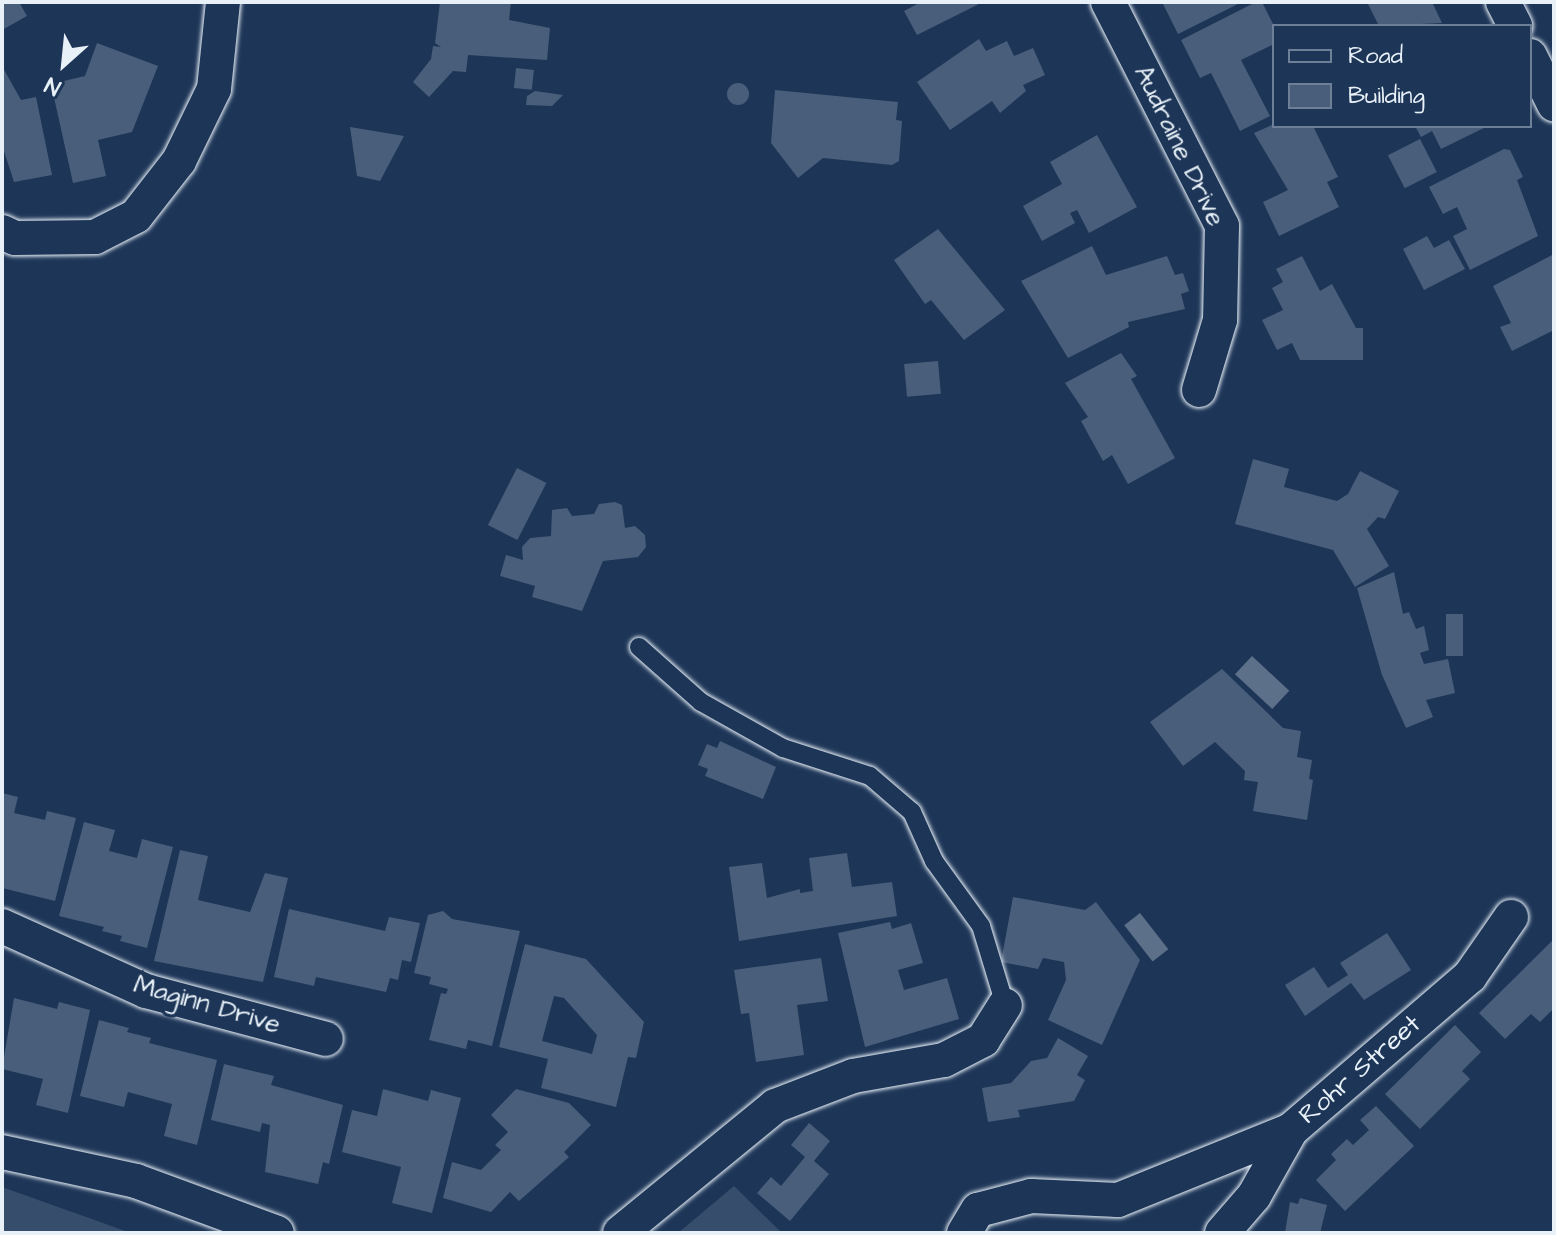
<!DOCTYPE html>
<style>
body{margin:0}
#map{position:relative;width:1556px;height:1235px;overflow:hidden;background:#1d3557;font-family:"Architects Daughter",sans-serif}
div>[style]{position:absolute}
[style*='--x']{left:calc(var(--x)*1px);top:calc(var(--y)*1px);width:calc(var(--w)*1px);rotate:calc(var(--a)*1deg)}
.green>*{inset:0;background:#374d6c}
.water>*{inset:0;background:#5d7089;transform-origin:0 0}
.building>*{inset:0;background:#495e7a;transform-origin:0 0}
.round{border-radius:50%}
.roads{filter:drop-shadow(0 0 2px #e8f1f8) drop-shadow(0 0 2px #e8f1f8)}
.service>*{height:18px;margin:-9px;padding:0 9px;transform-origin:9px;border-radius:9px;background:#1d3557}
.minor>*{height:34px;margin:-17px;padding:0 17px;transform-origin:17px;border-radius:17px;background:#1d3557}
span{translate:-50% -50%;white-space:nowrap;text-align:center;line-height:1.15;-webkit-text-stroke:7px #1d3557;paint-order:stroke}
.street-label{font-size:26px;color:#e8f1f8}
.frame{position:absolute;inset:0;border:4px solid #e8f1f8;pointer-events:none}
.legend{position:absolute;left:1272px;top:24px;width:260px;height:104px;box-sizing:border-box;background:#1d3557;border:2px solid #6e8097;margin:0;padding:10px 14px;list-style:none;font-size:24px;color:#e8f1f8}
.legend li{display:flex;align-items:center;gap:16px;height:40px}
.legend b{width:40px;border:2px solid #6e8097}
.north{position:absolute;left:24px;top:24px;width:80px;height:80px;-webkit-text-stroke:6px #1d3557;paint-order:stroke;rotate:207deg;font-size:22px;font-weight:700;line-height:32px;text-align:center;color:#e8f1f8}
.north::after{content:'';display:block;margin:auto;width:28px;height:36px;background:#e8f1f8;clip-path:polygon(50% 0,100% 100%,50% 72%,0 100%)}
</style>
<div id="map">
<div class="green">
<div style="clip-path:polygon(734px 1186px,782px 1233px,678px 1233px)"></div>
<div style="clip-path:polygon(2px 1187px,131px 1233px,2px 1233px)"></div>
</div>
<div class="water">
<div style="left:1252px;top:656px;width:51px;height:25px;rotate:43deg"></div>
<div style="left:1140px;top:913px;width:46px;height:20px;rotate:52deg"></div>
</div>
<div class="building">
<div style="clip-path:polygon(2px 2px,19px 2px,27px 16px,2px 30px)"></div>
<div style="clip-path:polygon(440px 2px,511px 2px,509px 20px,550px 28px,547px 60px,468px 55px,466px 72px,453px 71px,429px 97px,413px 82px,431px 59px,433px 46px,441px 47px,435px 43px)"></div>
<div style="clip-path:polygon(921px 2px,983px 2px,917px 35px,904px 11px)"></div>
<div style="clip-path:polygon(1162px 2px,1242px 2px,1178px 34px)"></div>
<div style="clip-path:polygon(1256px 2px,1262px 2px,1274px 26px,1274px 44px,1241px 60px,1270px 116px,1240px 131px,1211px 73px,1200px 78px,1181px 40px)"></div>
<div style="clip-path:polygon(1367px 2px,1432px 2px,1442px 23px,1379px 26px)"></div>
<div style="clip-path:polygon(979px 39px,986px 51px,1007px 41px,1014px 56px,1033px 48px,1045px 75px,1023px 85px,1026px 91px,1000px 113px,992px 101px,950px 130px,917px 82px)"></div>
<div style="clip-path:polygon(97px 43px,158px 66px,132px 132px,98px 140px,106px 176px,73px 183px,51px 84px,85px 76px)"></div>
<div style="clip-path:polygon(2px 66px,21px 100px,36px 97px,52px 175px,14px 182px,2px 145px)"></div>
<div style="left:516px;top:68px;width:18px;height:20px;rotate:6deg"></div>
<div class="round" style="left:727px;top:83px;width:22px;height:22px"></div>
<div style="clip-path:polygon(775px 90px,898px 102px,896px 120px,902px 121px,899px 161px,892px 165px,823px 158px,798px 178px,771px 143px)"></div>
<div style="clip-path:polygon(535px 91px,563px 95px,552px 106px,526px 105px,527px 96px)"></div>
<div style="clip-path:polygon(1274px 124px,1313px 126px,1338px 177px,1327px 182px,1339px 207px,1279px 236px,1263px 202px,1288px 190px,1254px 133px)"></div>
<div style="clip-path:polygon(1415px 126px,1488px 126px,1441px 149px,1432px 131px,1421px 137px)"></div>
<div style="clip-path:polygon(350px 127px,404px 136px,380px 181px,357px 176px)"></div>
<div style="clip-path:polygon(1097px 135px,1137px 207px,1089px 233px,1077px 210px,1070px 213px,1075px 223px,1042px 241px,1023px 206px,1062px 184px,1050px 162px)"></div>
<div style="left:1420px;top:139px;width:37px;height:36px;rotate:63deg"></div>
<div style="clip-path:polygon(1504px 149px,1510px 150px,1523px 177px,1517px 180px,1538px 236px,1470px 270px,1453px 236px,1467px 229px,1457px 207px,1443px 214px,1429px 187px)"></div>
<div style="clip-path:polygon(938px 229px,1005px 310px,964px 340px,931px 300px,925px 304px,894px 260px)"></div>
<div style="clip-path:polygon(1427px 236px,1434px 248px,1449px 240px,1465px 269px,1424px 290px,1403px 249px)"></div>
<div style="clip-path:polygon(1092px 246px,1106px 275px,1167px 256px,1175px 275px,1183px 273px,1189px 291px,1181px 294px,1185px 309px,1128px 322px,1129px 327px,1068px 358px,1021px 281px)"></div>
<div style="clip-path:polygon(1554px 254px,1554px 330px,1512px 351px,1500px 327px,1511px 323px,1493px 286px)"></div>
<div style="clip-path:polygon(1302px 256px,1320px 291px,1332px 284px,1356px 328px,1363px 328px,1363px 360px,1300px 360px,1292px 343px,1277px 350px,1262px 320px,1283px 310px,1272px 288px,1283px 282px,1276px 269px)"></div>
<div style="clip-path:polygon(1121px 353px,1137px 376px,1131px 379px,1175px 458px,1128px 484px,1112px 455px,1103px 461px,1081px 421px,1088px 417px,1065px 383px)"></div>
<div style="left:938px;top:361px;width:33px;height:34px;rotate:85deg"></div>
<div style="clip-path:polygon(1253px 459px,1289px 469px,1284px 487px,1337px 501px,1348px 494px,1360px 471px,1399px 491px,1385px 519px,1378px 517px,1367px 529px,1389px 566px,1355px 587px,1333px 550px,1235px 524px)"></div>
<div style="left:517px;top:468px;width:33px;height:64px;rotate:27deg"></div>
<div style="clip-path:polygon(615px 502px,622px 505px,625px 528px,635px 526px,645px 535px,646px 547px,638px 557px,603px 561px,582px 611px,532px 597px,535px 586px,500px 576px,506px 555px,523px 560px,522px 547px,530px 538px,551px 536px,552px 510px,567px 508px,572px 516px,594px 514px,599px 504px)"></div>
<div style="clip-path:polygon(1394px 572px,1403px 614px,1409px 612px,1416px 629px,1424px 626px,1429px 650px,1420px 653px,1424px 664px,1448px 659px,1455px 693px,1426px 700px,1433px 717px,1406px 728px,1382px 675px,1357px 588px)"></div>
<div style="left:1446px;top:614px;width:17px;height:42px"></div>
<div style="clip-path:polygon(1222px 669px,1283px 728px,1301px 731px,1297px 757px,1312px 760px,1309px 779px,1313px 780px,1307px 820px,1253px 811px,1258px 782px,1244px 780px,1245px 771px,1215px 742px,1183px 766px,1150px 722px)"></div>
<div style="clip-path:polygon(720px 741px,776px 767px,763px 799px,705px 776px,708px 769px,698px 765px,707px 744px,717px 748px)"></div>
<div style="clip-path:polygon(2px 793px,18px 797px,14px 813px,45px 820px,47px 811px,76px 818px,55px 901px,2px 888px)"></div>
<div style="clip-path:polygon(84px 822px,115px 830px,109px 851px,137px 858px,142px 839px,173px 847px,147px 948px,120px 941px,122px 936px,102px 931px,104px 927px,59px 916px)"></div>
<div style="clip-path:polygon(180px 850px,208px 856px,198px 900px,250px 912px,265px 873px,288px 878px,263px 982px,154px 961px)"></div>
<div style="clip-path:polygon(847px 853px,852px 887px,892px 882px,897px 916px,739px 941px,729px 867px,762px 863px,767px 898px,800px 889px,800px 893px,813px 891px,809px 858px)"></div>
<div style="clip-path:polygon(1013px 897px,1085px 910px,1096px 902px,1140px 960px,1102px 1045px,1048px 1020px,1066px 980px,1064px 962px,1043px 958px,1038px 969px,1001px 962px)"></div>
<div style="clip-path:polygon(289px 909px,385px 931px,389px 917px,420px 923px,411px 962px,402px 960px,398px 980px,390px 978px,386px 992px,316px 977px,314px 986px,274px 977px)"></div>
<div style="clip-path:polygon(443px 911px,452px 919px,520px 931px,492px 1046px,468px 1040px,466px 1049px,429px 1040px,441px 993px,446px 994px,448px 989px,429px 984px,431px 977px,414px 973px,428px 915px)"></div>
<div style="clip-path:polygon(890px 922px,892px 929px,911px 923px,923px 963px,898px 970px,904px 990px,947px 978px,959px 1019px,865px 1047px,838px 933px)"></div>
<div style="clip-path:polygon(1387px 933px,1411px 970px,1364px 1000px,1351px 983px,1305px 1016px,1285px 985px,1314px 967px,1328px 988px,1348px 975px,1340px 963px)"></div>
<div style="clip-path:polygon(1554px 939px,1554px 1008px,1540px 1022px,1531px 1014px,1505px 1039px,1479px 1013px)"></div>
<div style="clip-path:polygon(evenodd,525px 944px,586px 959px,644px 1022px,636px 1058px,628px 1057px,616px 1107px,541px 1088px,548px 1059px,499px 1047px,525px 944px,554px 996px,564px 998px,597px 1035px,592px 1054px,542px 1041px,554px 996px)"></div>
<div style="clip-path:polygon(821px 958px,828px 1001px,797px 1005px,804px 1055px,756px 1062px,749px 1013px,741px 1014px,734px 970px)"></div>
<div style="clip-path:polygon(14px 998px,57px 1009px,59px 1002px,90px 1010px,68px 1113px,36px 1105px,43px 1079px,2px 1069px)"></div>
<div style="clip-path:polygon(99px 1020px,129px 1028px,127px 1032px,151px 1038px,149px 1043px,217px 1060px,197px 1145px,164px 1136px,172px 1104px,128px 1092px,124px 1107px,80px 1096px)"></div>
<div style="clip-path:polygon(1455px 1025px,1481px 1052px,1462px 1071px,1470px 1079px,1420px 1129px,1385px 1094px)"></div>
<div style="clip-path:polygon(1058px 1038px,1088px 1056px,1077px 1075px,1085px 1080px,1074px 1101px,1018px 1110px,1020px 1117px,988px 1122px,982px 1088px,1011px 1083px,1031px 1061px,1047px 1058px)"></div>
<div style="clip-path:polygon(224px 1064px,274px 1076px,271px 1085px,343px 1105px,329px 1164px,323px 1162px,318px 1184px,265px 1172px,270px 1125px,262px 1123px,260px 1132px,211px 1120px)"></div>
<div style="clip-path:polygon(383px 1089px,428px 1101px,431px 1090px,461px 1098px,432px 1213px,392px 1203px,401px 1167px,342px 1152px,352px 1110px,377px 1116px)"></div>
<div style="clip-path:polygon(516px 1089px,569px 1103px,591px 1125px,564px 1152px,569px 1157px,519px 1201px,510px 1192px,491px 1212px,443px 1198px,452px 1162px,481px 1170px,501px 1150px,495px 1145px,508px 1132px,491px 1115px)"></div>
<div style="clip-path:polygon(1376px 1106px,1414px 1146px,1345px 1211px,1316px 1180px,1336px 1160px,1331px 1154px,1347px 1139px,1353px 1145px,1369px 1130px,1360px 1120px)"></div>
<div style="clip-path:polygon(809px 1123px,830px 1141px,814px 1161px,829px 1174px,790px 1221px,757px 1193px,771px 1177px,781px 1186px,805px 1157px,791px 1145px)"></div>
<div style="clip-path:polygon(1300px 1198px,1327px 1205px,1320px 1233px,1285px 1233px,1290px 1202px,1298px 1204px)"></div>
</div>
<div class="roads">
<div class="service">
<div style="--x:639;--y:647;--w:83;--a:41.6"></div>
<div style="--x:701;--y:702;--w:94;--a:29.3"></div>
<div style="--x:783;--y:748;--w:91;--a:17.8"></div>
<div style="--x:870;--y:776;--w:55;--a:40.6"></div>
<div style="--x:912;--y:812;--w:54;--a:65.8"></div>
<div style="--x:934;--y:861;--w:80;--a:54.1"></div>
<div style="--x:981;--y:926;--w:83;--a:73.1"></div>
</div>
<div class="minor">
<div style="--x:1108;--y:2;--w:251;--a:63"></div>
<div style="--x:1222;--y:226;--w:94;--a:91.2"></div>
<div style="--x:1220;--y:320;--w:73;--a:106.7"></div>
<div style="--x:1503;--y:2;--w:27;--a:63"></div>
<div style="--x:1530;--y:56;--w:54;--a:63.4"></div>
<div style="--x:2;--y:232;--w:14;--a:25"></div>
<div style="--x:15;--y:238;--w:80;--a:-0.7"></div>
<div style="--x:95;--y:237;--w:46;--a:-27.1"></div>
<div style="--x:136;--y:216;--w:70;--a:-52"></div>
<div style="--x:179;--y:161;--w:80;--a:-64.1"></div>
<div style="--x:214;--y:89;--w:87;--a:-84.1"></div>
<div style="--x:2;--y:926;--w:158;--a:24.3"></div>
<div style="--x:146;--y:991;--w:186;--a:14.9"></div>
<div style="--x:2;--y:1152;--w:137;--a:12.2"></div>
<div style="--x:136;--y:1181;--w:150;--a:20.2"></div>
<div style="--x:620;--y:1233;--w:200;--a:-39.3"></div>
<div style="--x:775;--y:1106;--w:84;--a:-21"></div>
<div style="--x:853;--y:1076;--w:92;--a:-10"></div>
<div style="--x:944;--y:1060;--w:44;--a:-27.1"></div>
<div style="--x:983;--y:1040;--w:41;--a:-57.8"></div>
<div style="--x:964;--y:1233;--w:27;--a:-59"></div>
<div style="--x:978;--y:1210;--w:55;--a:-14.8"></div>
<div style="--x:1031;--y:1196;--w:87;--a:2.6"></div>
<div style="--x:1118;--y:1200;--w:187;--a:-22"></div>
<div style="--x:1222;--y:1233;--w:49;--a:-49.1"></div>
<div style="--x:1254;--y:1196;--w:76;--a:-60.7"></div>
<div style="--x:1291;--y:1130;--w:236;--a:-40.7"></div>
<div style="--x:1470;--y:976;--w:72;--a:-55.2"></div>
</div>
</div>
<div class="street-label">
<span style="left:1179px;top:146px;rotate:64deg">Audraine Drive</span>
<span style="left:207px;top:1005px;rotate:16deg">Maginn Drive</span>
<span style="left:1360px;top:1070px;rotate:-41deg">Rohr Street</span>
</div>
<div class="frame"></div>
<ul class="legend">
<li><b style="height:10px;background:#1d3557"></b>Road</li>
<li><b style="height:22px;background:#495e7a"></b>Building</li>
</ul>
<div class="north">N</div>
</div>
